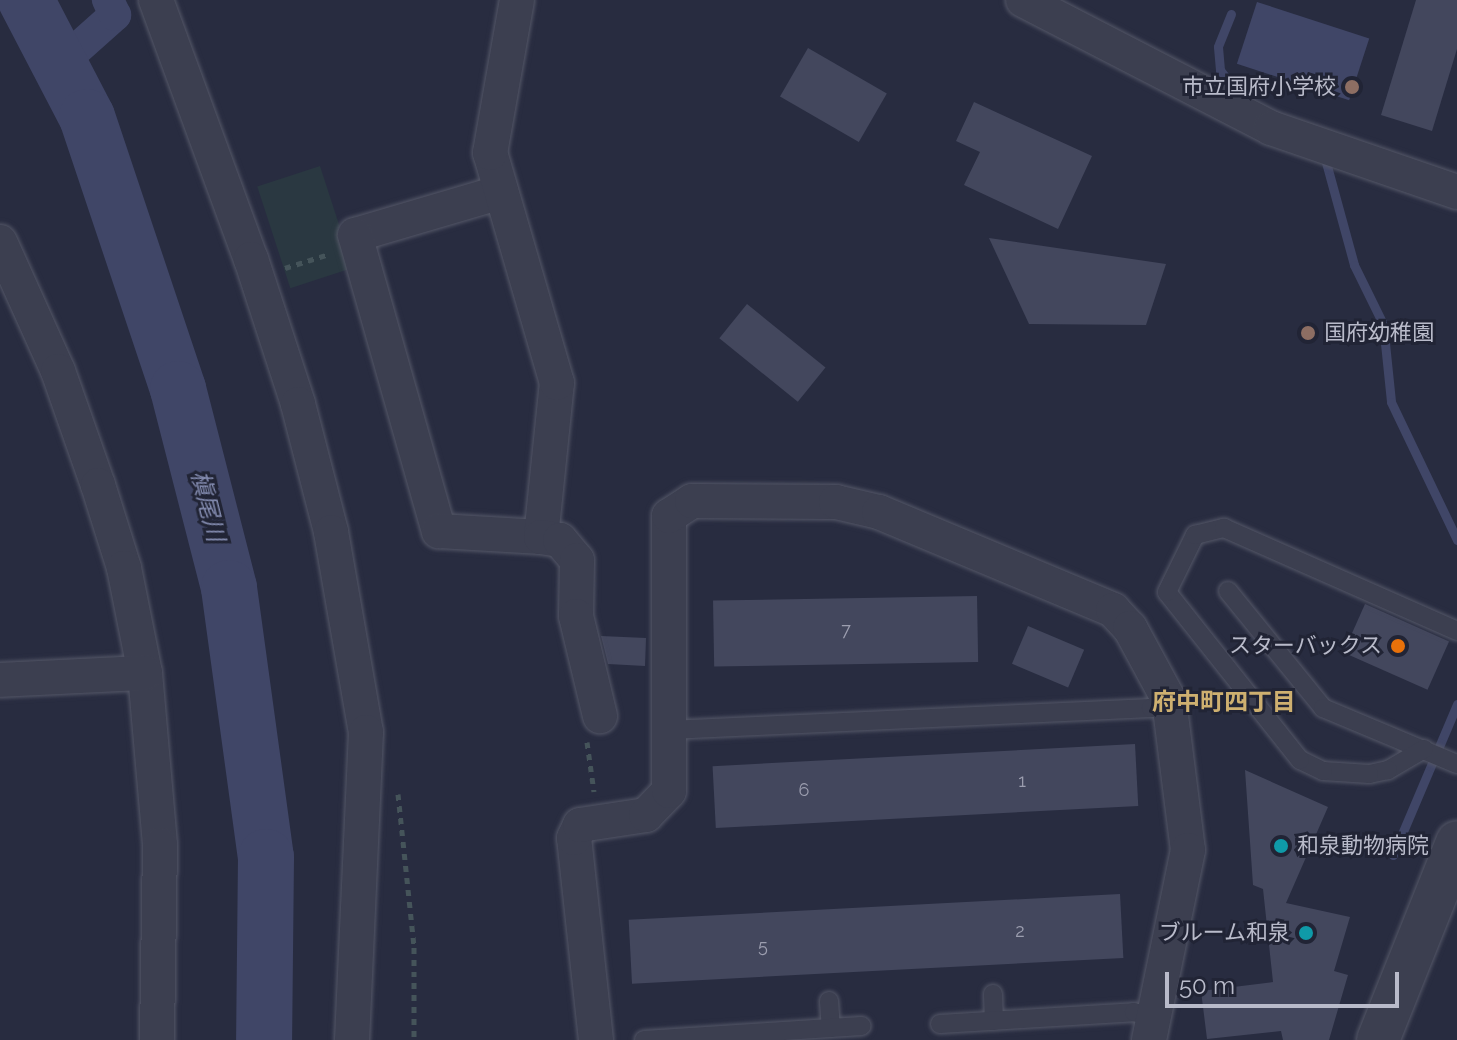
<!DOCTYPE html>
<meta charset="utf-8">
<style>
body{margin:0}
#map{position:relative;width:1457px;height:1040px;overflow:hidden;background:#282c40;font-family:Raleway,"Noto Sans JP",sans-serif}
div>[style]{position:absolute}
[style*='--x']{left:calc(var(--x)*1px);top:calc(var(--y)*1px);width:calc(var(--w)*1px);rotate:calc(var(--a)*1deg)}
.green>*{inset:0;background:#2a3841;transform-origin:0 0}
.water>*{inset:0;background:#404667;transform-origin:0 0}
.stream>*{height:9px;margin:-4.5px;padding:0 4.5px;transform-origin:4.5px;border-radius:4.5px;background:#404667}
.canal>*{height:32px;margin:-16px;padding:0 16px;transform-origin:16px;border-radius:16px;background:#404667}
.river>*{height:56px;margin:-28px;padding:0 28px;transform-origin:28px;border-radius:28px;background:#404667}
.building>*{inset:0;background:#43475d;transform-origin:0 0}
.path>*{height:5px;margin-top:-2.5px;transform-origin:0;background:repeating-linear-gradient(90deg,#45545a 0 6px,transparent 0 12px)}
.roads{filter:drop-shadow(0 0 2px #545767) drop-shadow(0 0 2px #545767)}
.service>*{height:18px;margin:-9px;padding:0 9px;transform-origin:9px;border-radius:9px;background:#3c3f50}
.minor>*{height:34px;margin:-17px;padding:0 17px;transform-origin:17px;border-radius:17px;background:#3c3f50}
.tertiary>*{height:42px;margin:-21px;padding:0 21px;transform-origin:21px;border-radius:21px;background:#3c3f50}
.dots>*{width:22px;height:22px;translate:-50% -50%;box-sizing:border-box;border:4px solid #212435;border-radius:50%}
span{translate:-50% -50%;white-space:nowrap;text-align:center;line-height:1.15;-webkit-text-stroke:6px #212435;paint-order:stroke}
.number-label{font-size:18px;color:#9c9eaf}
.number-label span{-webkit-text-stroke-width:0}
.poi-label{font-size:22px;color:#b9bbca}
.right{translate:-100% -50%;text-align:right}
.left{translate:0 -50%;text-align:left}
.water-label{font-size:24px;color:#838baf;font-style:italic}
.neighbourhood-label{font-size:24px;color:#ceb070;font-weight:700}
.scale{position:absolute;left:1165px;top:972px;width:234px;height:36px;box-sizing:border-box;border:4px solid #b9bbca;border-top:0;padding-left:10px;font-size:24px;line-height:28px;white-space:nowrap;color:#b9bbca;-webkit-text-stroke:6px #212435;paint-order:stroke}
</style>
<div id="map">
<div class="green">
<div style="left:320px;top:166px;width:107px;height:66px;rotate:72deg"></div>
</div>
<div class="water">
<div style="left:1257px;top:2px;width:118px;height:65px;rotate:18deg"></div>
</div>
<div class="stream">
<div style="--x:1231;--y:14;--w:35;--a:112"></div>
<div style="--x:1218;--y:47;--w:23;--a:85"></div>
<div style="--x:1220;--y:70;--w:28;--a:52"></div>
<div style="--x:1324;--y:155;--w:114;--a:74.7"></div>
<div style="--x:1354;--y:265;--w:66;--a:63.8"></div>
<div style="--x:1383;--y:324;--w:78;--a:84.1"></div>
<div style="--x:1391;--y:402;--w:153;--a:64.4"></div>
<div style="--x:1393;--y:855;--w:164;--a:-67"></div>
</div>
<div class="canal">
<div style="--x:60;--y:64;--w:74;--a:-41.7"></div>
<div style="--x:115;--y:15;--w:17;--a:-115"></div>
</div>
<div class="river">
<div style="--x:26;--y:0;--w:132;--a:62.5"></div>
<div style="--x:87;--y:117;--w:287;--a:71.5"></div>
<div style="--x:178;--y:389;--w:205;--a:75.6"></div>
<div style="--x:229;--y:588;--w:272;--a:82.2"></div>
<div style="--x:266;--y:857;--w:183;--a:90.6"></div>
</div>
<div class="building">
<div style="clip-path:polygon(1416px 0,1457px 0,1457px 49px,1432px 131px,1381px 115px)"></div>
<div style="left:808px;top:48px;width:91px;height:56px;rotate:30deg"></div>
<div style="clip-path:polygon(974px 102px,1092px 156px,1058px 229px,964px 185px,980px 152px,956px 141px)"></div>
<div style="clip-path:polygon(989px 238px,1166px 264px,1146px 325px,1029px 324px)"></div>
<div style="left:747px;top:304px;width:101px;height:44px;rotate:39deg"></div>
<div style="left:977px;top:596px;width:66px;height:264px;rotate:89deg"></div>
<div style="left:1365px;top:604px;width:92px;height:53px;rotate:24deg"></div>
<div style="left:1028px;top:626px;width:61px;height:41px;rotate:23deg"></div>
<div style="clip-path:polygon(601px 636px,646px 638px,645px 666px,608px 664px)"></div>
<div style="left:1135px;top:744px;width:62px;height:423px;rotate:87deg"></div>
<div style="clip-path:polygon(1245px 770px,1328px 807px,1286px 903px,1350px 917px,1334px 971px,1348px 975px,1329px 1040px,1283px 1040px,1281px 1031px,1207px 1039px,1201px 991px,1273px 982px,1263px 889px,1253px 885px)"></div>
<div style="left:1120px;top:894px;width:64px;height:492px;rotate:87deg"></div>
</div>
<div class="path">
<div style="--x:285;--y:268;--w:46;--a:-17.7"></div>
<div style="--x:587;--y:742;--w:50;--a:82"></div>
<div style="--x:398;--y:794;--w:154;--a:84"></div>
<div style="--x:414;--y:947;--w:93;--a:90"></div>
</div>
<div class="roads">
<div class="service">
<div style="--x:1228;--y:591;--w:151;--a:50.9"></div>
<div style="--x:1323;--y:708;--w:145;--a:22.7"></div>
<div style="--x:669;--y:730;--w:483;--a:-2.6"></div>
<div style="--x:1151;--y:708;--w:20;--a:-24"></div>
<div style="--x:1424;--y:749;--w:42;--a:149.7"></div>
<div style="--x:1388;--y:770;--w:19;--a:168"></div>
<div style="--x:1369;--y:774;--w:46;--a:-176.3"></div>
<div style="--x:1323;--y:771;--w:25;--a:-154"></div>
<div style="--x:1300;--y:760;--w:214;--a:-128.4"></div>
<div style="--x:1167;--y:592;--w:64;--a:-63.8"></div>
<div style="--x:1195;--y:535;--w:30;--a:-14"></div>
<div style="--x:1224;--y:528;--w:255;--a:23.8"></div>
<div style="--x:993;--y:994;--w:27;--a:88"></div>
<div style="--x:829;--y:1001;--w:27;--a:86"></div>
<div style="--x:940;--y:1024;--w:194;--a:-3.5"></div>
<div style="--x:1134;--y:1012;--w:21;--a:17"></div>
<div style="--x:644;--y:1040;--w:218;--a:-3.7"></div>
</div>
<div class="minor">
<div style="--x:156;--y:0;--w:276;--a:69.9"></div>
<div style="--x:251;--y:259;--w:152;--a:72"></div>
<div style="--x:298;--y:404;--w:132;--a:75.5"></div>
<div style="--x:331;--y:532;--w:203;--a:80.1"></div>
<div style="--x:366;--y:732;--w:308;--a:92.6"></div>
<div style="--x:1023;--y:0;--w:279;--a:27.3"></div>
<div style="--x:1271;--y:128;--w:197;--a:19"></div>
<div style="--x:501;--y:192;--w:152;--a:163.6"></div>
<div style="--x:355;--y:235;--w:308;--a:74.2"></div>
<div style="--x:439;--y:531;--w:102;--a:3.4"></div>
<div style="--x:541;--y:537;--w:155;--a:-84.1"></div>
<div style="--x:557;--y:383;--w:240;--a:-106.2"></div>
<div style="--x:490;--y:153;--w:155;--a:-80"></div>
<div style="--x:0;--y:242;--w:141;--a:65.8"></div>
<div style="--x:58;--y:371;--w:121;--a:70.7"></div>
<div style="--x:98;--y:485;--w:87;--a:72.6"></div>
<div style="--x:124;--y:568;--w:107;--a:78.7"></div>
<div style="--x:145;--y:673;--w:173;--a:85"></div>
<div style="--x:160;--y:845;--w:195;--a:90.9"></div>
<div style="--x:541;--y:537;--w:19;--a:9"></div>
<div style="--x:560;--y:540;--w:26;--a:50"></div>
<div style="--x:577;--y:560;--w:56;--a:91"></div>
<div style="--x:576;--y:616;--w:103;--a:76.5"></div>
<div style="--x:0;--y:680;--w:145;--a:-2.8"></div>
<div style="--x:596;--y:1040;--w:203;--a:-96.2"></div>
<div style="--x:574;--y:838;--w:14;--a:-65"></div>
<div style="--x:580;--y:825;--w:67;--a:-8.6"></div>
<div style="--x:646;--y:815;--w:33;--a:-46"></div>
<div style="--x:669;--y:791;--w:275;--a:-90"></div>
<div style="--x:669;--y:516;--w:27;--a:-33"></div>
<div style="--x:692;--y:501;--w:144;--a:0.4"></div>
<div style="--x:836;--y:502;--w:44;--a:13.1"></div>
<div style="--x:879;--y:512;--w:254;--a:22.7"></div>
<div style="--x:1113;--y:610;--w:25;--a:47"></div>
<div style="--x:1130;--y:628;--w:82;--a:61.6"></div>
<div style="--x:1169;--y:700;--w:151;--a:82.8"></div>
<div style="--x:1188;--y:850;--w:194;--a:101.6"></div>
</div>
<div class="tertiary">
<div style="--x:1378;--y:1040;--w:213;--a:-68.2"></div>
</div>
</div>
<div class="dots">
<div style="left:1352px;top:87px;background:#8d6e63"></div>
<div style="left:1308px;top:333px;background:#8d6e63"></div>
<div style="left:1398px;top:646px;background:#e8710a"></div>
<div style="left:1281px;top:846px;background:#0f9aa8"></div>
<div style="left:1306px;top:933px;background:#0f9aa8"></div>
</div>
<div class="number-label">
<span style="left:846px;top:630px">7</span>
<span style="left:1022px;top:781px">1</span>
<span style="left:804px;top:790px">6</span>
<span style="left:1020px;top:931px">2</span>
<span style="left:763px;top:946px">5</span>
</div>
<div class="poi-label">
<span class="right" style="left:1336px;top:87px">市立国府小学校</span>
<span class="left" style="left:1324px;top:333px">国府幼稚園</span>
<span class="right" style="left:1382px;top:646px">スターバックス</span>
<span class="left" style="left:1297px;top:846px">和泉動物病院</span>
<span class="right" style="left:1290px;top:933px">ブルーム和泉</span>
</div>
<div class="water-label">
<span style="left:208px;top:506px;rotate:76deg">槇尾川</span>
</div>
<div class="neighbourhood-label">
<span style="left:1224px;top:702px">府中町四丁目</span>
</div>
<div class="scale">50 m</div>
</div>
